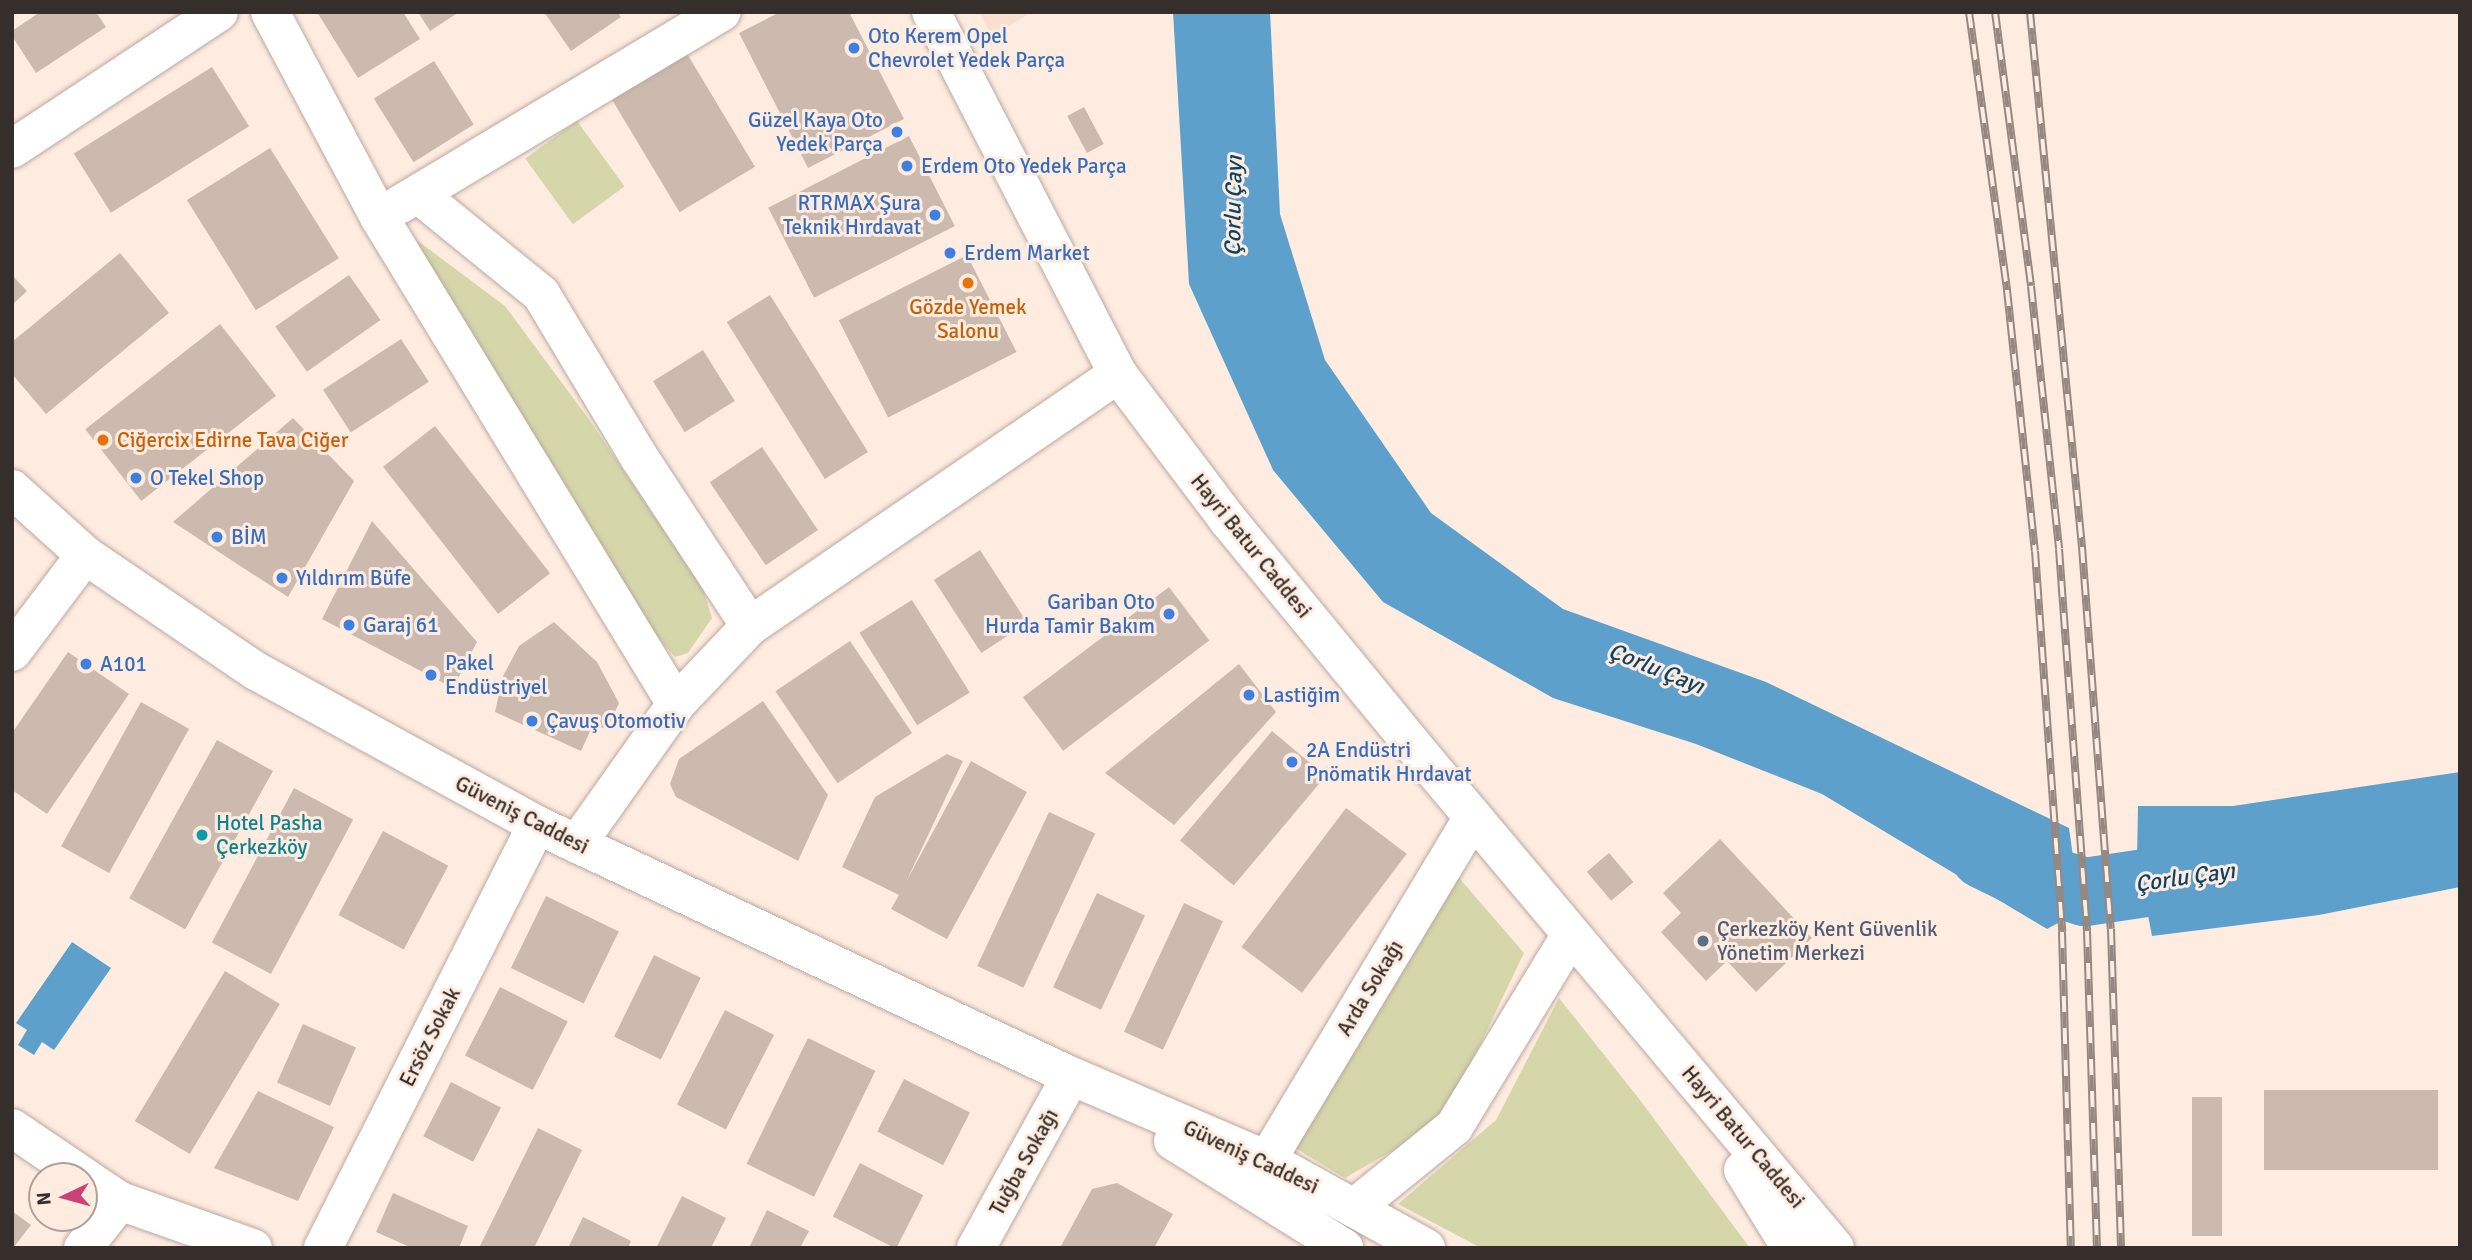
<!DOCTYPE html>
<meta charset="utf-8">
<style>
body{margin:0}
#map{position:relative;width:2472px;height:1260px;overflow:hidden;background:#ffece1;font-family:Signika,sans-serif}
div>[style]{position:absolute}
[style*='--x']{left:calc(var(--x)*1px);top:calc(var(--y)*1px);width:calc(var(--w)*1px);rotate:calc(var(--a)*1deg)}
.built>*{inset:0;background:#f9dfd0}
.green>*{inset:0;background:#d5d7ab;transform-origin:0 0}
.water>*{inset:0;background:#5da0cc}
.river>*{height:68px;margin:-34px;padding:0 34px;transform-origin:34px;border-radius:34px;background:#5da0cc}
.building>*{inset:0;background:#ccbaaf;transform-origin:0 0}
.roads{filter:drop-shadow(0 0 2px #bba99e) drop-shadow(0 0 2px #bba99e)}
.minor>*{height:38px;margin:-19px;padding:0 19px;transform-origin:19px;border-radius:19px;background:#fff}
.tertiary>*{height:38px;margin:-19px;padding:0 19px;transform-origin:19px;border-radius:19px;background:#fff}
.secondary>*{height:38px;margin:-19px;padding:0 19px;transform-origin:19px;border-radius:19px;background:#fff}
.rail>*{height:8px;margin-top:-4px;transform-origin:0;background:repeating-linear-gradient(90deg,#ffece1 0 16px,#958881 0 32px);box-sizing:border-box;border-block:2px solid #958881}
.dots>*{width:19px;height:19px;translate:-50% -50%;box-sizing:border-box;border:4px solid #ffece1;border-radius:50%}
span{translate:-50% -50%;white-space:nowrap;text-align:center;line-height:1.15;-webkit-text-stroke:6px #ffece1;paint-order:stroke}
.shop-label{font-size:21px;color:#366cbe}
.left{translate:0 -50%;text-align:left}
.right{translate:-100% -50%;text-align:right}
.food-label{font-size:21px;color:#c56008}
.street-label{font-size:21px;color:#352e2a}
.culture-label{font-size:21px;color:#0d838f}
.service-label{font-size:21px;color:#4e5e75}
.water-label{font-size:23px;color:#0e4362;font-style:italic}
.frame{position:absolute;inset:0;border:14px solid #352e2a;pointer-events:none}
.north{position:absolute;left:28px;top:1162px;width:70px;height:70px;box-sizing:border-box;background:#ffece1;border:2px solid #aea098;border-radius:50%;rotate:265deg;font-size:19px;font-weight:700;line-height:28px;text-align:center;color:#352e2a}
.north::after{content:'';display:block;margin:auto;width:24px;height:32px;background:#cc4176;clip-path:polygon(50% 0,100% 100%,50% 72%,0 100%)}
</style>
<div id="map">
<div class="built">
<div style="clip-path:polygon(979px 12px,1032px 12px,992px 37px)"></div>
</div>
<div class="green">
<div style="left:577px;top:121px;width:81px;height:64px;rotate:54deg"></div>
<div style="clip-path:polygon(418px 241px,505px 306px,588px 418px,702px 586px,712px 618px,688px 653px,675px 657px,645px 624px,409px 251px)"></div>
<div style="clip-path:polygon(1454px 872px,1524px 953px,1451px 1105px,1411px 1140px,1345px 1178px,1295px 1148px)"></div>
<div style="clip-path:polygon(1559px 998px,1640px 1100px,1750px 1248px,1481px 1248px,1398px 1204px,1496px 1120px)"></div>
</div>
<div class="water">
<div style="clip-path:polygon(1173px 12px,1270px 12px,1280px 214px,1325px 360px,1431px 513px,1563px 609px,1766px 682px,2069px 828px,2076px 878px,2058px 923px,2047px 929px,1822px 794px,1696px 744px,1553px 698px,1383px 602px,1273px 470px,1189px 284px)"></div>
<div style="clip-path:polygon(2460px 772px,2460px 887px,2319px 915px,2152px 936px,2137px 859px,2138px 806px,2233px 806px)"></div>
<div style="clip-path:polygon(72px 942px,111px 968px,54px 1050px,42px 1042px,34px 1055px,18px 1045px,27px 1030px,16px 1023px)"></div>
</div>
<div class="river">
<div style="--x:1984;--y:855;--w:37;--a:26"></div>
<div style="--x:2017;--y:871;--w:71;--a:17.2"></div>
<div style="--x:2085;--y:892;--w:150;--a:-8.5"></div>
</div>
<div class="building">
<div style="clip-path:polygon(40px 12px,96px 12px,106px 27px,36px 73px,12px 36px,12px 31px)"></div>
<div style="clip-path:polygon(317px 12px,403px 12px,420px 39px,358px 78px)"></div>
<div style="clip-path:polygon(418px 12px,459px 12px,430px 31px)"></div>
<div style="clip-path:polygon(544px 12px,617px 12px,621px 17px,571px 51px)"></div>
<div style="clip-path:polygon(780px 12px,849px 12px,904px 119px,808px 168px,739px 33px)"></div>
<div style="left:686px;top:52px;width:134px;height:88px;rotate:59deg"></div>
<div style="left:434px;top:61px;width:75px;height:71px;rotate:58deg"></div>
<div style="left:212px;top:67px;width:70px;height:163px;rotate:58deg"></div>
<div style="left:1084px;top:107px;width:42px;height:19px;rotate:62deg"></div>
<div style="left:909px;top:136px;width:101px;height:158px;rotate:63deg"></div>
<div style="left:270px;top:148px;width:130px;height:98px;rotate:58deg"></div>
<div style="clip-path:polygon(120px 253px,169px 313px,46px 414px,12px 374px,12px 342px)"></div>
<div style="left:967px;top:255px;width:109px;height:144px;rotate:63deg"></div>
<div style="clip-path:polygon(12px 275px,27px 291px,12px 305px)"></div>
<div style="left:349px;top:275px;width:55px;height:90px;rotate:55deg"></div>
<div style="left:770px;top:295px;width:185px;height:51px;rotate:58deg"></div>
<div style="left:220px;top:324px;width:91px;height:171px;rotate:52deg"></div>
<div style="left:401px;top:339px;width:51px;height:93px;rotate:57deg"></div>
<div style="left:703px;top:350px;width:60px;height:59px;rotate:58deg"></div>
<div style="clip-path:polygon(293px 418px,354px 481px,288px 597px,173px 522px)"></div>
<div style="left:435px;top:426px;width:187px;height:66px;rotate:52deg"></div>
<div style="left:762px;top:447px;width:100px;height:63px;rotate:56deg"></div>
<div style="clip-path:polygon(372px 521px,477px 642px,453px 688px,322px 619px)"></div>
<div style="left:980px;top:550px;width:87px;height:55px;rotate:57deg"></div>
<div style="left:1169px;top:587px;width:67px;height:183px;rotate:53deg"></div>
<div style="left:912px;top:600px;width:109px;height:62px;rotate:58deg"></div>
<div style="clip-path:polygon(554px 622px,597px 662px,619px 703px,607px 729px,593px 725px,581px 751px,495px 712px,503px 676px,519px 646px)"></div>
<div style="left:850px;top:641px;width:111px;height:90px;rotate:56deg"></div>
<div style="clip-path:polygon(68px 652px,129px 694px,47px 814px,12px 790px,12px 733px)"></div>
<div style="clip-path:polygon(1239px 664px,1276px 712px,1174px 825px,1105px 773px)"></div>
<div style="clip-path:polygon(763px 701px,828px 795px,798px 861px,676px 797px,670px 784px,679px 759px)"></div>
<div style="left:141px;top:702px;width:55px;height:165px;rotate:29deg"></div>
<div style="left:1272px;top:731px;width:70px;height:143px;rotate:40deg"></div>
<div style="left:217px;top:740px;width:64px;height:181px;rotate:29deg"></div>
<div style="clip-path:polygon(947px 754px,963px 761px,906px 882px,971px 761px,1027px 792px,947px 939px,891px 909px,899px 895px,842px 867px,875px 797px)"></div>
<div style="left:294px;top:788px;width:67px;height:175px;rotate:28deg"></div>
<div style="left:1346px;top:808px;width:76px;height:174px;rotate:37deg"></div>
<div style="left:1049px;top:812px;width:51px;height:170px;rotate:25deg"></div>
<div style="left:383px;top:831px;width:74px;height:95px;rotate:28deg"></div>
<div style="clip-path:polygon(1720px 839px,1812px 938px,1756px 992px,1727px 961px,1706px 981px,1661px 932px,1681px 913px,1663px 893px)"></div>
<div style="left:1609px;top:853px;width:38px;height:29px;rotate:50deg"></div>
<div style="left:1097px;top:893px;width:53px;height:104px;rotate:25deg"></div>
<div style="left:546px;top:896px;width:81px;height:80px;rotate:26deg"></div>
<div style="left:1184px;top:903px;width:43px;height:142px;rotate:25deg"></div>
<div style="left:654px;top:955px;width:52px;height:91px;rotate:26deg"></div>
<div style="left:225px;top:971px;width:64px;height:175px;rotate:31deg"></div>
<div style="left:500px;top:987px;width:76px;height:77px;rotate:27deg"></div>
<div style="left:725px;top:1010px;width:55px;height:106px;rotate:27deg"></div>
<div style="left:303px;top:1024px;width:58px;height:64px;rotate:24deg"></div>
<div style="left:808px;top:1038px;width:75px;height:140px;rotate:26deg"></div>
<div style="left:904px;top:1079px;width:74px;height:59px;rotate:27deg"></div>
<div style="left:451px;top:1082px;width:56px;height:61px;rotate:27deg"></div>
<div style="left:2264px;top:1090px;width:174px;height:80px"></div>
<div style="clip-path:polygon(258px 1091px,334px 1127px,298px 1201px,214px 1168px)"></div>
<div style="left:2222px;top:1097px;width:139px;height:30px;rotate:90deg"></div>
<div style="clip-path:polygon(538px 1128px,582px 1150px,534px 1248px,479px 1248px)"></div>
<div style="left:860px;top:1163px;width:71px;height:60px;rotate:27deg"></div>
<div style="clip-path:polygon(1117px 1183px,1173px 1214px,1154px 1248px,1060px 1248px,1092px 1189px)"></div>
<div style="clip-path:polygon(393px 1193px,468px 1226px,459px 1248px,412px 1248px,376px 1232px)"></div>
<div style="clip-path:polygon(682px 1196px,726px 1218px,711px 1248px,656px 1248px)"></div>
<div style="clip-path:polygon(767px 1210px,809px 1231px,800px 1248px,749px 1248px)"></div>
<div style="clip-path:polygon(12px 1211px,31px 1225px,13px 1248px,12px 1248px)"></div>
<div style="clip-path:polygon(583px 1217px,631px 1241px,628px 1248px,568px 1248px)"></div>
</div>
<div class="roads">
<div class="minor">
<div style="--x:270;--y:12;--w:232;--a:62"></div>
<div style="--x:379;--y:217;--w:570;--a:58.62"></div>
<div style="--x:12;--y:149;--w:248;--a:-33.5"></div>
<div style="--x:418;--y:194;--w:159;--a:39.1"></div>
<div style="--x:541;--y:294;--w:190;--a:59"></div>
<div style="--x:639;--y:457;--w:202;--a:56.7"></div>
<div style="--x:399;--y:205;--w:376;--a:-30.9"></div>
<div style="--x:12;--y:652;--w:121;--a:-53"></div>
<div style="--x:577;--y:844;--w:171;--a:-54.7"></div>
<div style="--x:676;--y:704;--w:108;--a:-46.5"></div>
<div style="--x:750;--y:626;--w:446;--a:-34.4"></div>
<div style="--x:12;--y:1128;--w:86;--a:34.1"></div>
<div style="--x:1267;--y:1160;--w:400;--a:-59"></div>
<div style="--x:84;--y:1177;--w:43;--a:33.7"></div>
<div style="--x:120;--y:1201;--w:141;--a:19.5"></div>
<div style="--x:1354;--y:1208;--w:129;--a:-39"></div>
<div style="--x:1454;--y:1127;--w:223;--a:-58.7"></div>
<div style="--x:83;--y:1248;--w:60;--a:-51.8"></div>
<div style="--x:323;--y:1248;--w:474;--a:-63.2"></div>
<div style="--x:976;--y:1248;--w:196;--a:-61.1"></div>
</div>
<div class="tertiary">
<div style="--x:12;--y:489;--w:98;--a:42.1"></div>
<div style="--x:85;--y:555;--w:207;--a:34.2"></div>
<div style="--x:256;--y:671;--w:320;--a:28.7"></div>
<div style="--x:537;--y:825;--w:590;--a:25.18"></div>
</div>
<div class="secondary">
<div style="--x:931;--y:12;--w:407;--a:62.7"></div>
<div style="--x:1118;--y:374;--w:183;--a:53"></div>
<div style="--x:1228;--y:520;--w:312;--a:50.6"></div>
<div style="--x:1426;--y:761;--w:636;--a:49.98"></div>
<div style="--x:1071;--y:1076;--w:213;--a:23.2"></div>
<div style="--x:1267;--y:1160;--w:182;--a:29"></div>
<div style="--x:1173;--y:1141;--w:202;--a:32"></div>
<div style="--x:1743;--y:1170;--w:92;--a:58.4"></div>
</div>
</div>
<div class="rail">
<div style="--x:1969;--y:12;--w:281;--a:82.2"></div>
<div style="--x:2007;--y:290;--w:262;--a:83.9"></div>
<div style="--x:2035;--y:551;--w:382;--a:85.9"></div>
<div style="--x:2062;--y:932;--w:316;--a:88.4"></div>
<div style="--x:1995;--y:12;--w:276;--a:82.5"></div>
<div style="--x:2031;--y:286;--w:264;--a:83.9"></div>
<div style="--x:2059;--y:549;--w:383;--a:85.8"></div>
<div style="--x:2087;--y:931;--w:317;--a:88.2"></div>
<div style="--x:2030;--y:12;--w:538;--a:84.45"></div>
<div style="--x:2082;--y:547;--w:383;--a:85.7"></div>
<div style="--x:2111;--y:929;--w:319;--a:88.2"></div>
</div>
<div class="dots">
<div style="left:854px;top:48px;background:#3f7fe0"></div>
<div style="left:897px;top:132px;background:#3f7fe0"></div>
<div style="left:907px;top:166px;background:#3f7fe0"></div>
<div style="left:935px;top:215px;background:#3f7fe0"></div>
<div style="left:950px;top:253px;background:#3f7fe0"></div>
<div style="left:968px;top:283px;background:#e8710a"></div>
<div style="left:103px;top:440px;background:#e8710a"></div>
<div style="left:136px;top:478px;background:#3f7fe0"></div>
<div style="left:217px;top:537px;background:#3f7fe0"></div>
<div style="left:282px;top:578px;background:#3f7fe0"></div>
<div style="left:1169px;top:614px;background:#3f7fe0"></div>
<div style="left:349px;top:625px;background:#3f7fe0"></div>
<div style="left:86px;top:664px;background:#3f7fe0"></div>
<div style="left:431px;top:675px;background:#3f7fe0"></div>
<div style="left:1249px;top:695px;background:#3f7fe0"></div>
<div style="left:532px;top:721px;background:#3f7fe0"></div>
<div style="left:1292px;top:762px;background:#3f7fe0"></div>
<div style="left:202px;top:835px;background:#0f9aa8"></div>
<div style="left:1703px;top:941px;background:#5c6f8a"></div>
</div>
<div class="shop-label">
<span class="left" style="left:868px;top:48px">Oto Kerem Opel<br>Chevrolet Yedek Parça</span>
<span class="right" style="left:883px;top:132px">Güzel Kaya Oto<br>Yedek Parça</span>
<span class="left" style="left:921px;top:166px">Erdem Oto Yedek Parça</span>
<span class="right" style="left:921px;top:215px">RTRMAX Şura<br>Teknik Hırdavat</span>
<span class="left" style="left:964px;top:253px">Erdem Market</span>
<span class="left" style="left:150px;top:478px">O Tekel Shop</span>
<span class="left" style="left:231px;top:537px">BİM</span>
<span class="left" style="left:296px;top:578px">Yıldırım Büfe</span>
<span class="right" style="left:1155px;top:614px">Gariban Oto<br>Hurda Tamir Bakım</span>
<span class="left" style="left:363px;top:625px">Garaj 61</span>
<span class="left" style="left:445px;top:675px">Pakel<br>Endüstriyel</span>
<span class="left" style="left:100px;top:664px">A101</span>
<span class="left" style="left:1263px;top:695px">Lastiğim</span>
<span class="left" style="left:546px;top:721px">Çavuş Otomotiv</span>
<span class="left" style="left:1306px;top:762px">2A Endüstri<br>Pnömatik Hırdavat</span>
</div>
<div class="food-label">
<span style="left:968px;top:319px">Gözde Yemek<br>Salonu</span>
<span class="left" style="left:117px;top:440px">Ciğercix Edirne Tava Ciğer</span>
</div>
<div class="street-label">
<span style="left:1251px;top:546px;rotate:51deg">Hayri Batur Caddesi</span>
<span style="left:522px;top:815px;rotate:27deg">Güveniş Caddesi</span>
<span style="left:1370px;top:988px;rotate:-59deg">Arda Sokağı</span>
<span style="left:430px;top:1037px;rotate:-63deg">Ersöz Sokak</span>
<span style="left:1743px;top:1137px;rotate:50deg">Hayri Batur Caddesi</span>
<span style="left:1251px;top:1157px;rotate:25deg">Güveniş Caddesi</span>
<span style="left:1024px;top:1162px;rotate:-61deg">Tuğba Sokağı</span>
</div>
<div class="culture-label">
<span class="left" style="left:216px;top:835px">Hotel Pasha<br>Çerkezköy</span>
</div>
<div class="service-label">
<span class="left" style="left:1717px;top:941px">Çerkezköy Kent Güvenlik<br>Yönetim Merkezi</span>
</div>
<div class="water-label">
<span style="left:1234px;top:206px;rotate:-89deg">Çorlu Çayı</span>
<span style="left:1656px;top:669px;rotate:22deg">Çorlu Çayı</span>
<span style="left:2185px;top:878px;rotate:-8deg">Çorlu Çayı</span>
</div>
<div class="frame"></div>
<div class="north">N</div>
</div>
